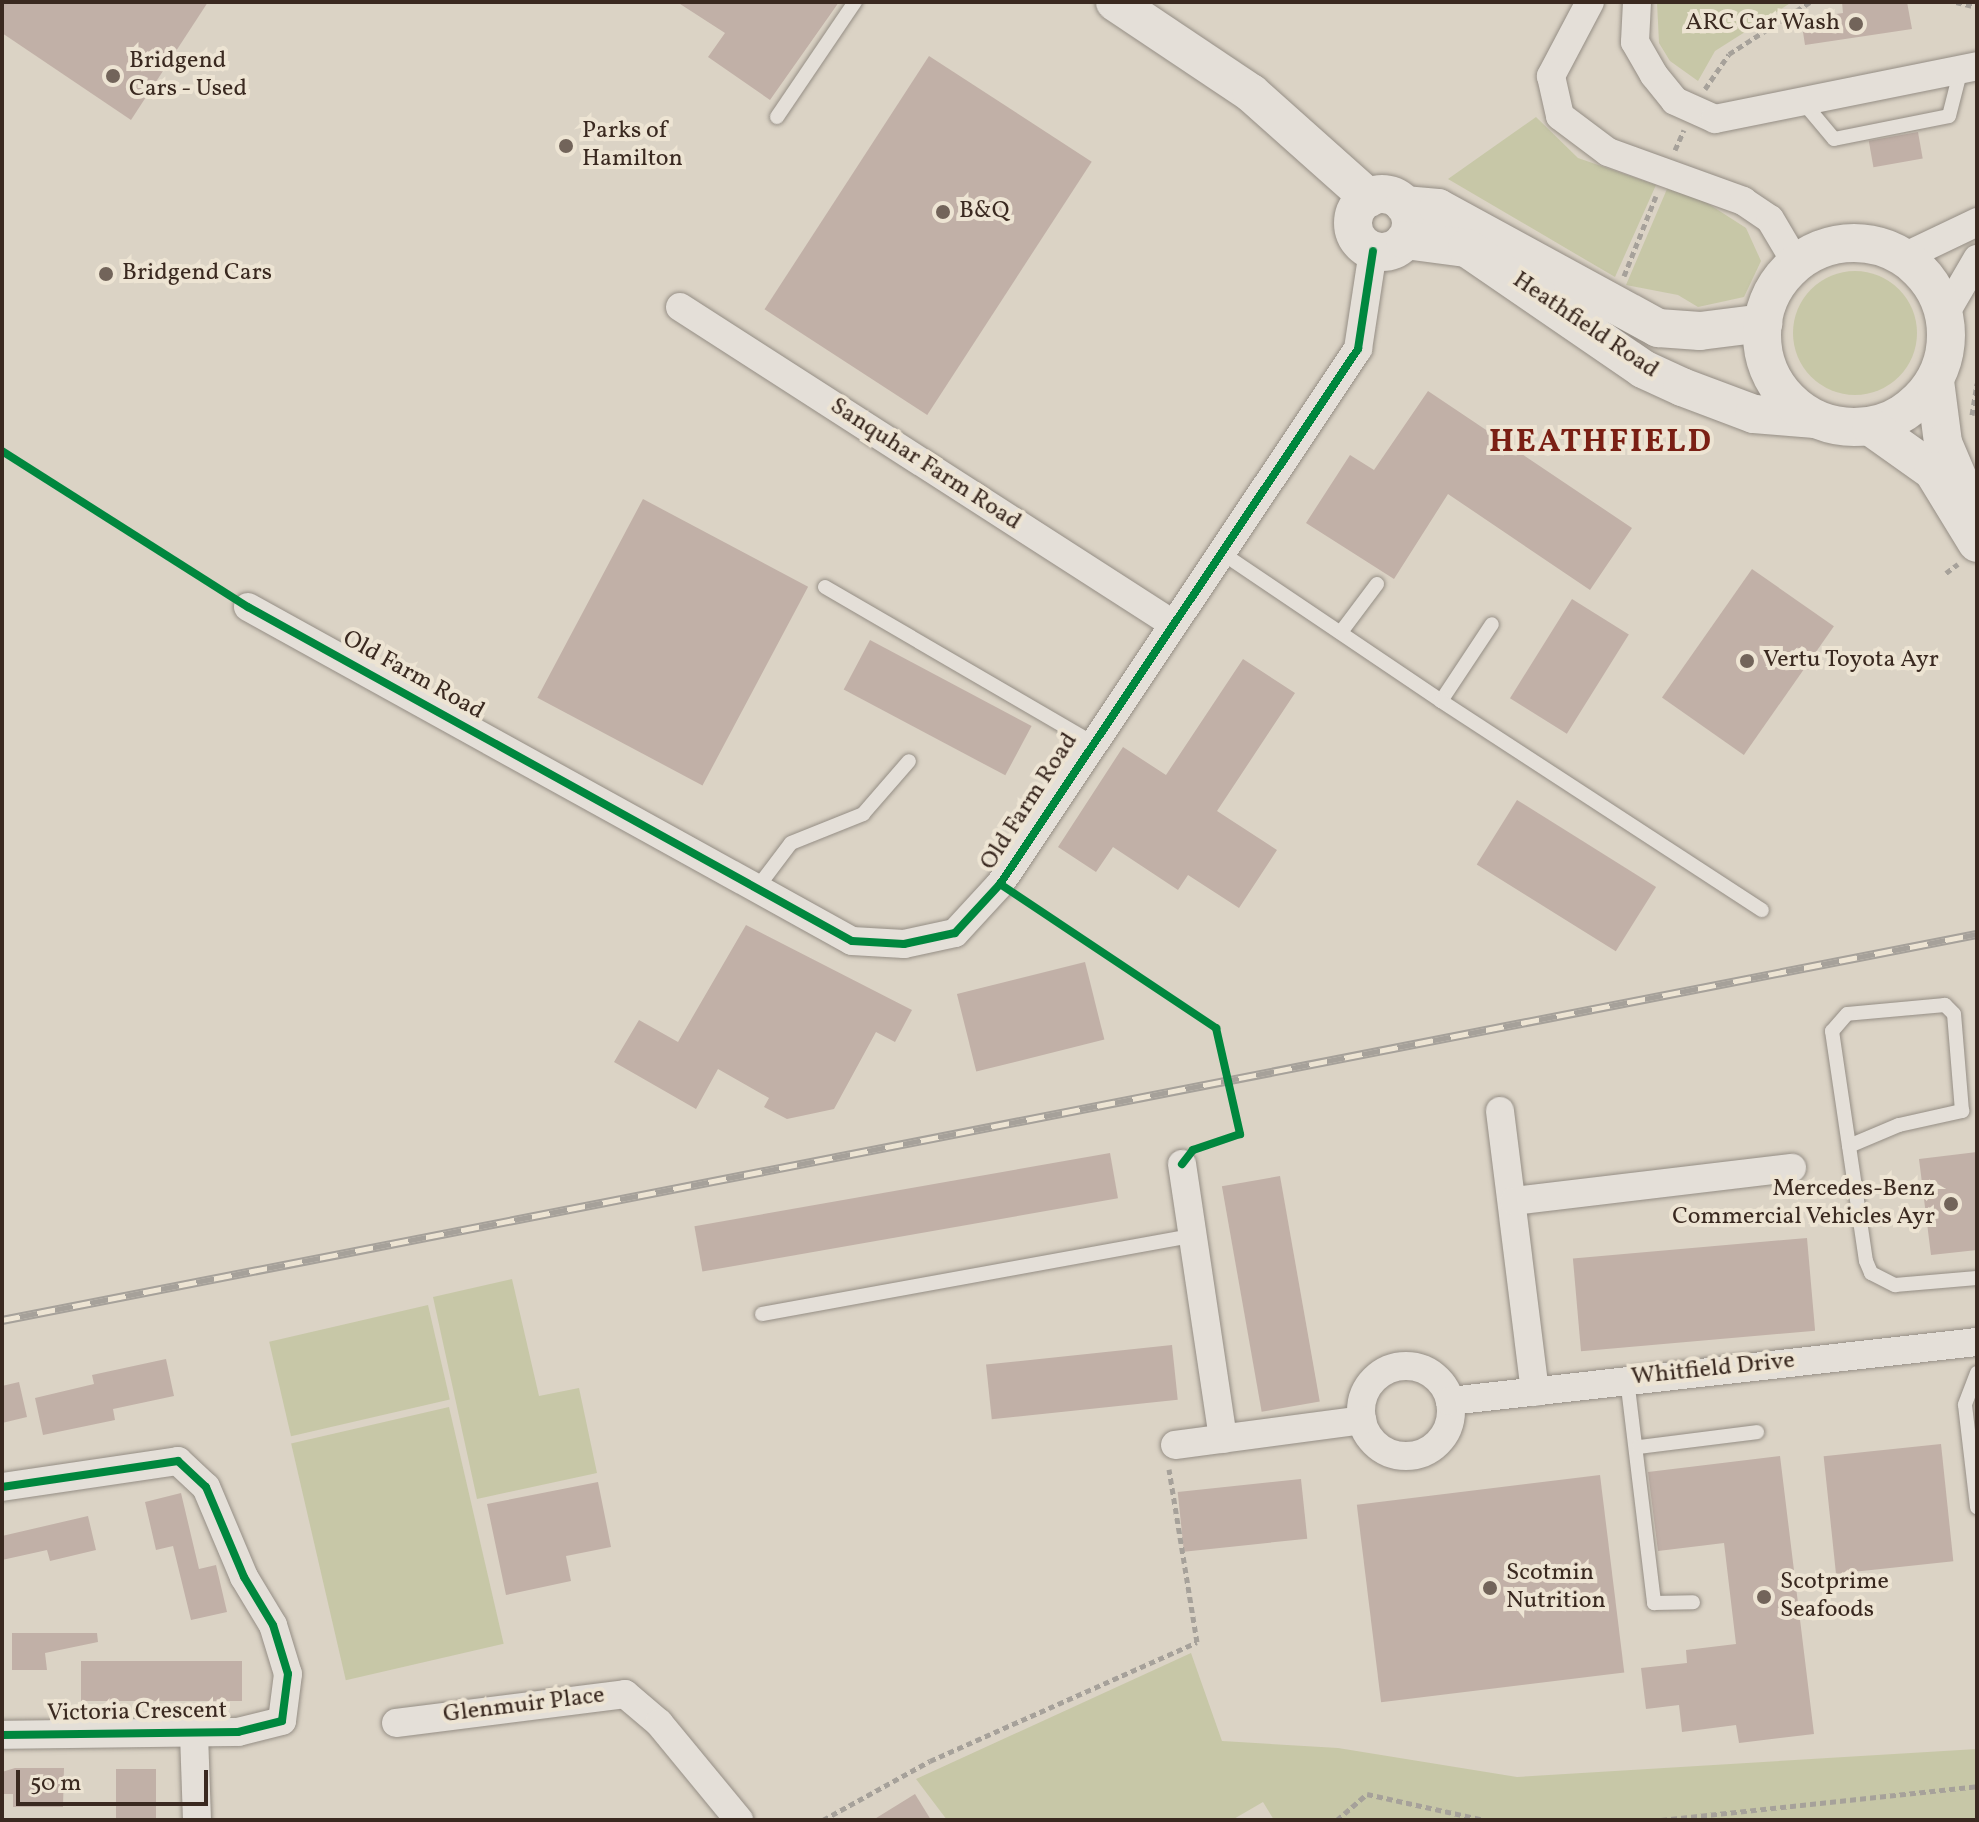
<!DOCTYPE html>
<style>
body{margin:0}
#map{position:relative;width:1979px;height:1822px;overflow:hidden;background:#dbd3c5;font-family:Vollkorn,serif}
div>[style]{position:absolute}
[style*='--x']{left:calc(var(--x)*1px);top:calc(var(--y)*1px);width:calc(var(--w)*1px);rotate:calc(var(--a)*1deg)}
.green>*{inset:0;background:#c7c7a7;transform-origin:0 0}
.round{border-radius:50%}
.building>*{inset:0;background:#c1b0a7;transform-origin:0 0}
.path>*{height:5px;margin-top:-2.5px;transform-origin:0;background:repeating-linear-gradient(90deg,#a6a19a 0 6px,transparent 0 10px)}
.roads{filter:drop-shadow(0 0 2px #958e85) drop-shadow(0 0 2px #958e85)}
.service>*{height:14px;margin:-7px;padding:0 7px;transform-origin:7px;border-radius:7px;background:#e4dfd8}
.minor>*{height:28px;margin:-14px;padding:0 14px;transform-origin:14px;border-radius:14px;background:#e4dfd8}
.minor>.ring{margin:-14px;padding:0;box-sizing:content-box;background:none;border:28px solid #e4dfd8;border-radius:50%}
.secondary>*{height:38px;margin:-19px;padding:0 19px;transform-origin:19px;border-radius:19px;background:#e4dfd8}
.secondary>.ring{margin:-19px;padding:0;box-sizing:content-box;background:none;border:38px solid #e4dfd8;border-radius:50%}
.rail>*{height:9px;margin-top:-4.5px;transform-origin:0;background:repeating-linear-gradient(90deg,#ede4d3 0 18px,#a6a19a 0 36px);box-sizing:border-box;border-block:2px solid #a6a19a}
.cycleway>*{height:8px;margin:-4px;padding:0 4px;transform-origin:4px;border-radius:4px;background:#00873e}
.dots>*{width:22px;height:22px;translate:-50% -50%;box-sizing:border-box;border:4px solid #ede4d3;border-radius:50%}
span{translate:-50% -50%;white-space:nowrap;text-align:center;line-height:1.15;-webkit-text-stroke:8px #ede4d3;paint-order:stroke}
.poi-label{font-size:24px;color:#3a2920}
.right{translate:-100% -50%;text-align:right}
.left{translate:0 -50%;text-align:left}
.street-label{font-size:24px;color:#3a2920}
.district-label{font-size:32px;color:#7a1f14;font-weight:700;letter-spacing:2px}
.frame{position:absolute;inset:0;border:4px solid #3a2920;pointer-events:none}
.scale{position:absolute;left:16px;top:1770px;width:192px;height:36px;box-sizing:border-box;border:4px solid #3a2920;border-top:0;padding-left:10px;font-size:24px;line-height:28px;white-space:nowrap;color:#3a2920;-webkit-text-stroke:6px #ede4d3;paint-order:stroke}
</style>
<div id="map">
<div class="green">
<div style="clip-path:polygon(1657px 2px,1792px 2px,1715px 51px,1698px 81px,1670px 61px,1659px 43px)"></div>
<div style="clip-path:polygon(1536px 117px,1578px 158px,1656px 185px,1615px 277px,1448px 179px)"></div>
<div style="clip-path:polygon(1667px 189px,1704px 201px,1746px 228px,1761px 261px,1744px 297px,1698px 307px,1678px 295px,1626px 285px)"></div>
<div class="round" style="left:1793px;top:271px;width:124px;height:124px"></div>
<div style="clip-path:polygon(512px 1279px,539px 1396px,579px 1388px,597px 1473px,477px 1499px,433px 1297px)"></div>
<div style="left:428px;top:1305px;width:97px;height:163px;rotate:77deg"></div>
<div style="left:449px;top:1407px;width:243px;height:162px;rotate:77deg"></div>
<div style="clip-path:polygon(1191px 1653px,1222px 1741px,1338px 1748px,1517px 1777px,1977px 1749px,1977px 1820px,1274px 1820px,1263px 1802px,1232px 1820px,947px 1820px,916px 1779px)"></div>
</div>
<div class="building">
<div style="clip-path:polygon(2px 2px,208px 2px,131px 120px,2px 33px)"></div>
<div style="clip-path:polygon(677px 2px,839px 2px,770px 100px,708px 57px,725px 33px)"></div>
<div style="clip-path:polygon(1842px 2px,1907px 2px,1912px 29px,1805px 45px,1801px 19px,1843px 13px)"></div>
<div style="left:929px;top:56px;width:194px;height:302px;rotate:33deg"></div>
<div style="left:1918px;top:132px;width:27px;height:50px;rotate:80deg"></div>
<div style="clip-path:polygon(1428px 391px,1632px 528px,1590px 590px,1448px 494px,1394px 579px,1306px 523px,1350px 455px,1374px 470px)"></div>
<div style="left:643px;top:499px;width:187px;height:225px;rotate:28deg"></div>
<div style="left:1752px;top:569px;width:100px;height:157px;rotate:35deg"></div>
<div style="left:1572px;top:599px;width:67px;height:117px;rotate:32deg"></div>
<div style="left:870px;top:640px;width:183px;height:56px;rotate:28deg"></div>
<div style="clip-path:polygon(1243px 659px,1295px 693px,1217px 811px,1277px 850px,1239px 908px,1188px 875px,1178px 890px,1113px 847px,1096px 872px,1058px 847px,1123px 747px,1166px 775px)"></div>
<div style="left:1517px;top:800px;width:164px;height:76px;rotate:32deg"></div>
<div style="clip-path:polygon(746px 925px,912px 1010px,895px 1042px,876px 1032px,834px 1109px,787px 1119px,764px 1107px,769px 1098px,718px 1069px,696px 1109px,614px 1062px,639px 1020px,678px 1042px)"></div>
<div style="left:1085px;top:962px;width:80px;height:132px;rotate:76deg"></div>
<div style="clip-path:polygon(1977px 1152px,1977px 1250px,1931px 1255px,1919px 1159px)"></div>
<div style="left:1110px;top:1153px;width:46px;height:422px;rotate:80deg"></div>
<div style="left:1280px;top:1176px;width:229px;height:59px;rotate:80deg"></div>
<div style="left:1807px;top:1238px;width:93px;height:235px;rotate:85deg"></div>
<div style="left:1172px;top:1345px;width:55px;height:187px;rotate:84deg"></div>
<div style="clip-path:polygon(166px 1359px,174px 1396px,113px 1409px,115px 1420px,43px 1435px,35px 1398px,94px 1384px,92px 1375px)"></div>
<div style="clip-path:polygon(19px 1382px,27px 1417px,2px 1423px,2px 1386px)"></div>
<div style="left:1941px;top:1444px;width:118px;height:118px;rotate:84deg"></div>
<div style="clip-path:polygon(1780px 1456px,1814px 1734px,1739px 1743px,1736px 1725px,1682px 1732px,1679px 1705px,1646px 1709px,1641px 1668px,1687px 1663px,1686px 1650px,1736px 1644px,1724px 1543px,1658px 1551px,1648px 1472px)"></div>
<div style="left:1600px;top:1475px;width:199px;height:245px;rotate:83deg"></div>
<div style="left:1301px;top:1479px;width:60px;height:124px;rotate:84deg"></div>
<div style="clip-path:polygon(598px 1482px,611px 1547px,566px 1556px,571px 1581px,506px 1595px,487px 1504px)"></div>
<div style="clip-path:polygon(181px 1493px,199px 1569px,216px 1565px,227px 1612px,191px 1620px,173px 1546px,156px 1550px,145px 1502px)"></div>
<div style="clip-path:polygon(88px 1516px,96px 1550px,50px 1561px,47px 1550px,2px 1560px,2px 1536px)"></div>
<div style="clip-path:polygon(12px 1633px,97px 1633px,98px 1642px,45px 1653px,47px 1670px,12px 1670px)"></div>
<div style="left:242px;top:1661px;width:40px;height:161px;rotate:90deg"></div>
<div style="clip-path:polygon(15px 1768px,64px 1768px,63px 1807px,13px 1807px,13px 1794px,2px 1794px,2px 1772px)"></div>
<div style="left:116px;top:1769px;width:40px;height:51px"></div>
<div style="clip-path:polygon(915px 1794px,931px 1820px,873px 1820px)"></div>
</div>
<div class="path">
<div style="--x:1956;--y:2;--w:22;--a:13"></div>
<div style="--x:1705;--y:89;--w:42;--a:-55.6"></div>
<div style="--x:1729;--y:54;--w:96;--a:-32.7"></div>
<div style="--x:1675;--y:150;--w:22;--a:-66"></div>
<div style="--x:1624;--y:276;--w:86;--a:-68.2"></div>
<div style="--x:1972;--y:415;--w:32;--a:-81"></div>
<div style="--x:1946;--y:573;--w:15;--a:-37"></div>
<div style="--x:823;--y:1820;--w:122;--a:-28.9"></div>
<div style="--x:930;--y:1761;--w:292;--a:-24"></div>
<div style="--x:1197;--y:1642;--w:175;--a:-99.2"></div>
<div style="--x:1337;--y:1820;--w:40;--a:-41"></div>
<div style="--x:1367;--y:1794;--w:120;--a:12.5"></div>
<div style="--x:1661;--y:1820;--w:318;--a:-6.1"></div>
</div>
<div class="roads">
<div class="service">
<div style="--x:1803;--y:102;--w:48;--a:50"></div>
<div style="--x:1834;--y:139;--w:117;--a:-11.3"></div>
<div style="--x:1949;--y:116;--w:49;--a:-75.7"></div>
<div style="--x:777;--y:117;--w:139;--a:-55.9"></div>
<div style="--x:1219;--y:551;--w:268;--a:34"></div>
<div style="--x:1441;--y:701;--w:92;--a:-56.5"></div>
<div style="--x:825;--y:587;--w:310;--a:30.2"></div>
<div style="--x:1341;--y:632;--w:60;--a:-53.1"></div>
<div style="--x:1441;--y:701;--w:383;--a:33.1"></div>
<div style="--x:757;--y:888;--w:56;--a:-52.9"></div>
<div style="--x:791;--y:843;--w:78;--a:-21.9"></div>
<div style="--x:863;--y:814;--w:70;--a:-49"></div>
<div style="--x:1849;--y:1146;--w:54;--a:-22.8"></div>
<div style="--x:1899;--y:1125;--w:65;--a:-12.5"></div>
<div style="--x:1962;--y:1111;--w:97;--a:-94.7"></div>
<div style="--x:1954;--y:1014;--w:13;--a:-135"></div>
<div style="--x:1945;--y:1005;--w:98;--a:174.8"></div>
<div style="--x:1847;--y:1014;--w:23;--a:131"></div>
<div style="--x:1832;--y:1031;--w:232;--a:81.6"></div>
<div style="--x:1866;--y:1261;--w:13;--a:67"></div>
<div style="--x:1871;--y:1273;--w:27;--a:27"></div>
<div style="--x:1895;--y:1285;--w:82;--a:-4.9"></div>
<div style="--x:762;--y:1314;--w:438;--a:-10.3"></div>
<div style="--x:1977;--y:1373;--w:34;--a:111"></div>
<div style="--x:1965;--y:1405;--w:103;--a:83.3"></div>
<div style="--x:1627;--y:1379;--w:226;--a:83.1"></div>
<div style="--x:1654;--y:1603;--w:39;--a:-1"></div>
<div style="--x:1639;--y:1447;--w:119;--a:-7.2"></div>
</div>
<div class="minor">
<div style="--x:1590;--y:2;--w:84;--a:117.8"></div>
<div style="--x:1551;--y:76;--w:41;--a:77.3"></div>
<div style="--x:1560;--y:116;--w:60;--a:36.9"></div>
<div style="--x:1608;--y:152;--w:144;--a:19.9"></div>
<div style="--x:1743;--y:201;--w:32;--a:34"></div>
<div style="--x:1770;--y:219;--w:51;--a:59.4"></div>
<div style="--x:1637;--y:2;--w:40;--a:92.9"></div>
<div style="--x:1635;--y:42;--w:38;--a:60"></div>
<div style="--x:1654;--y:75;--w:33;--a:51"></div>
<div style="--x:1675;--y:101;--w:44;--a:24.2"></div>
<div style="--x:1715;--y:119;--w:267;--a:-11.4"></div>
<div style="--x:1904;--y:257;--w:81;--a:-25.6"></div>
<div style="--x:680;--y:307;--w:583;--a:32.74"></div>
<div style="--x:1945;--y:314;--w:64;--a:-59.8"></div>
<div style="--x:248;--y:607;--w:690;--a:28.94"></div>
<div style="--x:852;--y:941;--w:52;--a:3.3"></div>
<div style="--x:904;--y:944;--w:52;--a:-12.2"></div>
<div style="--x:955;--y:933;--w:67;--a:-47.4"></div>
<div style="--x:1000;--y:884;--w:644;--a:-56.21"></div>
<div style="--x:1358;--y:349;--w:99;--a:-81.3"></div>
<div style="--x:1500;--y:1111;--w:283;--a:82.9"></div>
<div style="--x:1182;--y:1164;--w:278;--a:81.5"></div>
<div style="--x:1514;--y:1201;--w:280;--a:-6.8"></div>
<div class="ring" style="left:1361px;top:1366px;width:62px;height:62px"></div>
<div style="--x:1450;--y:1401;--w:530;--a:-6.39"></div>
<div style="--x:1175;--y:1445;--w:189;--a:-7.6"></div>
<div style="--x:2;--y:1487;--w:178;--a:-8.4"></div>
<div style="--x:178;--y:1461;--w:38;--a:43"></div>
<div style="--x:206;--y:1487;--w:98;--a:67.1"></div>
<div style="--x:244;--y:1577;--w:56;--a:58.9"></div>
<div style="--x:273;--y:1625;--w:51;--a:73"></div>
<div style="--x:288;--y:1674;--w:47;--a:97.3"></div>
<div style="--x:282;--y:1721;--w:45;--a:166"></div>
<div style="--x:238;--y:1732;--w:236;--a:179.3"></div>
<div style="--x:396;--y:1723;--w:231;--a:-7.2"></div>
<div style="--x:625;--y:1694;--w:45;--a:40.5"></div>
<div style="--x:659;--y:1723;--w:126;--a:50.5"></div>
<div style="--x:194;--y:1734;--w:86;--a:88"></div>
</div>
<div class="secondary">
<div style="--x:1115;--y:2;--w:164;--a:33.8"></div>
<div style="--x:1251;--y:93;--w:158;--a:41.7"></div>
<div class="ring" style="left:1353px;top:194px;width:20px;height:20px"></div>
<div style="--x:1404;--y:205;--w:34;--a:5"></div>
<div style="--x:1438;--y:208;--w:251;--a:28.6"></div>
<div style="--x:1658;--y:328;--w:42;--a:4.1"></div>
<div style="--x:1700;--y:331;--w:64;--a:-7.2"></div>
<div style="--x:1405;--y:240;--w:63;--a:7.4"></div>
<div style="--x:1467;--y:248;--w:214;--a:34.5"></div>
<div style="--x:1643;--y:369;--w:43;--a:24.8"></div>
<div style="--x:1682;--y:387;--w:77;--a:20.6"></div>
<div style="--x:1754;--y:414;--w:61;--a:4.7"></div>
<div class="ring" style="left:1762px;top:243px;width:146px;height:146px"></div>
<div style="--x:1935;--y:381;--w:63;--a:82.6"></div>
<div style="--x:1943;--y:443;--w:51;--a:66.9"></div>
<div style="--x:1871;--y:427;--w:76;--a:35.4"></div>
<div style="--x:1933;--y:471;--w:84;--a:58.6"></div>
</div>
</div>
<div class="rail">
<div style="--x:2;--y:1320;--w:2012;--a:-11.06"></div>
</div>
<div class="cycleway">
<div style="--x:2;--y:451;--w:291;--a:32.4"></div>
<div style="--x:248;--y:607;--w:690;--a:28.94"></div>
<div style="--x:852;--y:941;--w:52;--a:3.3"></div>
<div style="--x:904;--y:944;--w:52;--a:-12.2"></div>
<div style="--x:955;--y:933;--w:67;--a:-47.4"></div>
<div style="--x:1000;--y:884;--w:644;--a:-56.21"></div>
<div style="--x:1358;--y:349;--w:99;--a:-81.3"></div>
<div style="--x:1000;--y:884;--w:260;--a:33.7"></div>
<div style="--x:1216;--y:1028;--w:109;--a:77.2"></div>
<div style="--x:1240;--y:1134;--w:50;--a:161.2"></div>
<div style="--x:1193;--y:1150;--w:18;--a:128"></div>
<div style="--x:2;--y:1487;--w:178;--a:-8.4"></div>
<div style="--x:178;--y:1461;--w:38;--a:43"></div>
<div style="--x:206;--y:1487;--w:98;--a:67.1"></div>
<div style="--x:244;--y:1577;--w:56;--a:58.9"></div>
<div style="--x:273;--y:1625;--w:51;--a:73"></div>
<div style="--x:288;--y:1674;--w:47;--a:97.3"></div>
<div style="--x:282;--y:1721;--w:45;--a:166"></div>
<div style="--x:238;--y:1732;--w:236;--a:179.3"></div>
</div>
<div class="dots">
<div style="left:1856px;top:24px;background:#72645a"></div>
<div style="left:113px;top:76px;background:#72645a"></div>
<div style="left:566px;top:146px;background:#72645a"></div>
<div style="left:943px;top:212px;background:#72645a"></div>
<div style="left:106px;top:274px;background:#72645a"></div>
<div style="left:1747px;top:661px;background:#72645a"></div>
<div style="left:1951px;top:1204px;background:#72645a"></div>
<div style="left:1490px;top:1588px;background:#72645a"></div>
<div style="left:1764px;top:1597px;background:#72645a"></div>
</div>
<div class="poi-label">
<span class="right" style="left:1840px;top:24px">ARC Car Wash</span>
<span class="left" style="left:129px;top:76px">Bridgend<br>Cars - Used</span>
<span class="left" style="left:582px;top:146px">Parks of<br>Hamilton</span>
<span class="left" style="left:959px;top:212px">B&amp;Q</span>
<span class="left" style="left:122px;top:274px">Bridgend Cars</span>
<span class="left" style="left:1763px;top:661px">Vertu Toyota Ayr</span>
<span class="right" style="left:1935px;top:1204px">Mercedes-Benz<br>Commercial Vehicles Ayr</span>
<span class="left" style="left:1506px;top:1588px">Scotmin<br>Nutrition</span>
<span class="left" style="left:1780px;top:1597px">Scotprime<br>Seafoods</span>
</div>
<div class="street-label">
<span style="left:1585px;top:326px;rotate:34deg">Heathfield Road</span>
<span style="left:925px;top:465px;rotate:33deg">Sanquhar Farm Road</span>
<span style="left:413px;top:676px;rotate:29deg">Old Farm Road</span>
<span style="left:1030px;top:802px;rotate:-57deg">Old Farm Road</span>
<span style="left:1713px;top:1370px;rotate:-6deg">Whitfield Drive</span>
<span style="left:524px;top:1706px;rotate:-7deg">Glenmuir Place</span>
<span style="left:137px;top:1713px;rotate:-1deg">Victoria Crescent</span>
</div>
<div class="district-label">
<span style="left:1601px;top:443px">HEATHFIELD</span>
</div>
<div class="frame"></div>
<div class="scale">50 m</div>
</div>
